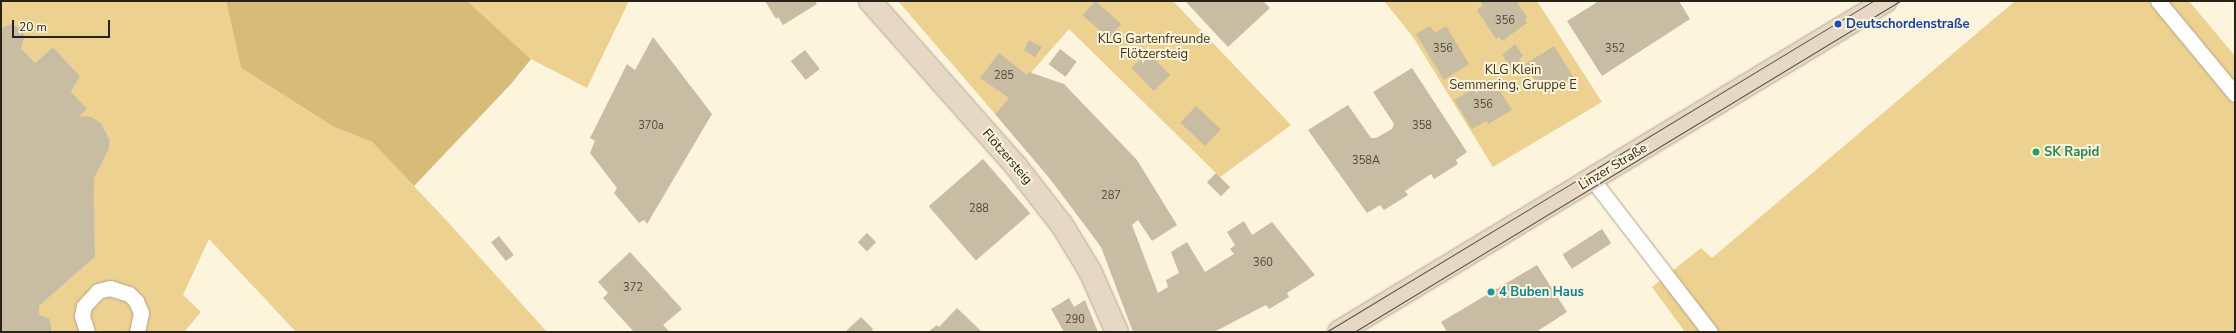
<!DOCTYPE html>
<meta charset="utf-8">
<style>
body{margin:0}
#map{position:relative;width:2236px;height:333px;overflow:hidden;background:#fdf4de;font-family:"Nunito Sans",sans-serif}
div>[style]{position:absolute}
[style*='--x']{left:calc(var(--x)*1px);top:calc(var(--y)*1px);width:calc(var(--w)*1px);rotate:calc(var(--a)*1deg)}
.green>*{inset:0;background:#ecd190}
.forest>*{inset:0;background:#d7bb78}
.building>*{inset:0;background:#c8bda3;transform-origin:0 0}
.roads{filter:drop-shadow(0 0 1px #afa48b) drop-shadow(0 0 1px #afa48b)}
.lane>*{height:15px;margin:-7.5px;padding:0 7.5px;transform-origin:7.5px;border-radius:7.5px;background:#fff}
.secondary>*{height:22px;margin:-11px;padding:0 11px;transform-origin:11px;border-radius:11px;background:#e7d8c6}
.tram>*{height:1px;margin:-0.5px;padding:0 0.5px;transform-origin:0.5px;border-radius:0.5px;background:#565144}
.dots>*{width:11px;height:11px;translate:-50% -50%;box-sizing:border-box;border:2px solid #fdf4de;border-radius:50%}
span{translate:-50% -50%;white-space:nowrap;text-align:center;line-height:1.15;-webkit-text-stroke:4px #fdf4de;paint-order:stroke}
.number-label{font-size:11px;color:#4f4a3c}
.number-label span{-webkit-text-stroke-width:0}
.transit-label{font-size:13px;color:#164399;font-weight:700}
.left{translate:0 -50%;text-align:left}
.park-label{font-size:13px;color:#413517}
.leisure-label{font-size:13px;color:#27864d;font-weight:700}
.street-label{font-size:13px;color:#272319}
.culture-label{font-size:13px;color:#0d838f;font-weight:700}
.frame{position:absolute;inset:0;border:2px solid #272319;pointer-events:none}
.scale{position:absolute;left:12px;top:20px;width:98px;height:18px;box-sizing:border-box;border:2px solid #272319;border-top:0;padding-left:5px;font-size:12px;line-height:14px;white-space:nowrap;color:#272319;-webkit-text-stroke:3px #fdf4de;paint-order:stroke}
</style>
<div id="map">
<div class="green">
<div style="clip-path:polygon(1px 1px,226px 1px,241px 68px,334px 127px,372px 142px,447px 221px,547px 332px,296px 332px,209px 239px,183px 295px,201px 312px,184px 332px,52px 332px,50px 319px,39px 314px,39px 306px,95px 257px,94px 179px,109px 149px,110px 140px,101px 123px,79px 116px,71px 92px,80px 76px,53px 47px,35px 63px,21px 48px,25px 37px,10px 24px,1px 28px)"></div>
<div style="clip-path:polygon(467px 1px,629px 1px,587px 88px,531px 59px)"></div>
<div style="clip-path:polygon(898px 1px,1173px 1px,1291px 125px,1220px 177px,1069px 29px,995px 114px)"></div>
<div style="clip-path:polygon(1384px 1px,1537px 1px,1602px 102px,1493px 167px,1413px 37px)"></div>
<div style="clip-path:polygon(2015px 1px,2189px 1px,2235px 56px,2235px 332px,1685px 332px,1652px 287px,1701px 248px,1712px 258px)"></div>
</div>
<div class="forest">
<div style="clip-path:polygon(226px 1px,467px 1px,531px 59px,511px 84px,414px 186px,372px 142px,334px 127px,241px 68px)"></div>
</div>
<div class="building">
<div style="clip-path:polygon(765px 1px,815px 1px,817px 4px,783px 25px,778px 17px,776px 19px)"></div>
<div style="left:1095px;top:1px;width:35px;height:19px;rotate:41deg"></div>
<div style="clip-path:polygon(1185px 1px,1263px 1px,1270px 8px,1228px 47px)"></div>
<div style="clip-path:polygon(1480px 1px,1516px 1px,1527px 17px,1525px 19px,1527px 23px,1502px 41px,1499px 37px,1496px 39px,1477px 10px,1483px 5px)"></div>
<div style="clip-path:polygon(1599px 1px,1679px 1px,1690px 19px,1602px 76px,1567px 21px)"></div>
<div style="clip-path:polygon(10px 24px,20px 28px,25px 37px,21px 48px,35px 63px,53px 47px,80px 76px,71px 92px,87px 109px,79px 116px,91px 117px,101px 123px,110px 140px,109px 149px,94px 179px,95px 257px,39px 306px,39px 314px,50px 319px,52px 332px,1px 332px,1px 28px)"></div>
<div style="clip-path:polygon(1430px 26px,1435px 33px,1446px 26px,1469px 64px,1444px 80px,1416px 34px)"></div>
<div style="clip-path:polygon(653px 37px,712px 114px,647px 224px,644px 220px,639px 223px,614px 193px,617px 188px,590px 153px,595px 141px,590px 138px,627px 64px,635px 70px)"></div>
<div style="clip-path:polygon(1029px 40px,1042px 47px,1035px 57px,1024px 50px)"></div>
<div style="clip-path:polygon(1515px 44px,1523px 56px,1519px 59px,1525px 67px,1515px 74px,1502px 55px)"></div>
<div style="left:1554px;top:46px;width:36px;height:34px;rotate:58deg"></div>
<div style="left:1060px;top:49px;width:21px;height:19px;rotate:37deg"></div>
<div style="left:805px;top:50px;width:24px;height:18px;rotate:52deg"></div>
<div style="left:1148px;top:52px;width:32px;height:23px;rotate:46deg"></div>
<div style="clip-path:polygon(999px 53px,1027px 75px,1029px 72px,1064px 84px,1137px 160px,1177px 225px,1152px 241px,1138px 220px,1132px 225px,1158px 293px,1168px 287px,1166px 280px,1179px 273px,1171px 252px,1187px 242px,1205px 272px,1234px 254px,1230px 249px,1235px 245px,1227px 232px,1244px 221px,1252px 235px,1272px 222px,1315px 275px,1287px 293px,1289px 297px,1269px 309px,1266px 305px,1214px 332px,1133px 332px,1101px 247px,1050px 179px,995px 114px,1009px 98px,980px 78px)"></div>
<div style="clip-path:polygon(1412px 68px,1467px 152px,1456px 160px,1458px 164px,1434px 179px,1431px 174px,1405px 191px,1408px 195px,1384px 210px,1380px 205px,1367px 213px,1308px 130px,1348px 105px,1371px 138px,1376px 138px,1392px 129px,1394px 124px,1373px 92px)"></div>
<div style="clip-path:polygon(1494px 82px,1512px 110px,1488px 124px,1486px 121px,1472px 129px,1454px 100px,1473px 89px,1476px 93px)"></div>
<div style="left:1196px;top:106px;width:34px;height:23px;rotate:43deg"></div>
<div style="left:983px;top:159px;width:72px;height:72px;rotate:49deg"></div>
<div style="left:1216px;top:173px;width:20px;height:13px;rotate:45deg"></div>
<div style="left:1602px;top:229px;width:17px;height:47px;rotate:57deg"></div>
<div style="left:867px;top:233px;width:13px;height:13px;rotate:45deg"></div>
<div style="left:499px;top:236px;width:24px;height:10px;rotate:52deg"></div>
<div style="clip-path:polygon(630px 252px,682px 309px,663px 325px,670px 332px,634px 332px,603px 298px,608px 293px,598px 282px)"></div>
<div style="clip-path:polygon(1537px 265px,1567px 312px,1536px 332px,1447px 332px,1441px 322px)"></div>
<div style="clip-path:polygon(1069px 298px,1074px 307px,1085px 300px,1098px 332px,1064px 332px,1051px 309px)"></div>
<div style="clip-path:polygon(957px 308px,982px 332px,928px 332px,937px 325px,939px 327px)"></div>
<div style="clip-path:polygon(861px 317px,873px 329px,871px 332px,845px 332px)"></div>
</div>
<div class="roads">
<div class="lane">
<div style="--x:2158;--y:1;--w:121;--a:50.4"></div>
<div style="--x:1592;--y:179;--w:193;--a:52.4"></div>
<div style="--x:87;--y:332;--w:17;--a:-107"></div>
<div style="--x:82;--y:316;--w:10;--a:-79"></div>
<div style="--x:84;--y:306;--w:21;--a:-47"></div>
<div style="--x:98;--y:291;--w:12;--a:-14"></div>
<div style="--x:110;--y:288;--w:20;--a:18"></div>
<div style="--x:129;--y:294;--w:10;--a:45"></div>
<div style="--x:136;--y:301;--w:13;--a:67"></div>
<div style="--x:141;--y:313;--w:19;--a:102"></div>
</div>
<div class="secondary">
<div style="--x:870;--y:1;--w:220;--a:48.5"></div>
<div style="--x:1016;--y:166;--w:75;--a:52.1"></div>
<div style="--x:1062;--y:225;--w:54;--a:58.7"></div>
<div style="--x:1090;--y:271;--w:67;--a:66.1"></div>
<div style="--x:1339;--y:332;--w:639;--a:-31.18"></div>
</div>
</div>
<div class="tram">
<div style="--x:1326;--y:332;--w:639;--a:-31.18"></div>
<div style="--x:1354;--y:332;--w:638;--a:-31.23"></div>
</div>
<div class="dots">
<div style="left:1838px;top:24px;background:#1a4fb4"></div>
<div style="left:2036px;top:152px;background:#2e9e5b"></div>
<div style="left:1491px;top:292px;background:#0f9aa8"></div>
</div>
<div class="number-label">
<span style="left:1505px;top:21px">356</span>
<span style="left:1443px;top:49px">356</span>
<span style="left:1615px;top:49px">352</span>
<span style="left:1004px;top:76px">285</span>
<span style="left:1483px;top:105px">356</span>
<span style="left:651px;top:126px">370a</span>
<span style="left:1422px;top:126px">358</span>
<span style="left:1366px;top:161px">358A</span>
<span style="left:1111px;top:196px">287</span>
<span style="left:979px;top:209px">288</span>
<span style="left:1263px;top:263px">360</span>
<span style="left:633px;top:288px">372</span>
<span style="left:1075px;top:320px">290</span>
</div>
<div class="transit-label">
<span class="left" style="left:1846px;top:24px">Deutschordenstraße</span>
</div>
<div class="park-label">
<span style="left:1154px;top:47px">KLG Gartenfreunde<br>Flötzersteig</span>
<span style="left:1513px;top:78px">KLG Klein<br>Semmering, Gruppe E</span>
</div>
<div class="leisure-label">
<span class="left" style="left:2044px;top:152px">SK Rapid</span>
</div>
<div class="street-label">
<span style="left:1007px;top:157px;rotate:49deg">Flötzersteig</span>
<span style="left:1613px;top:167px;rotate:-31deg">Linzer Straße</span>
</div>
<div class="culture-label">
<span class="left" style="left:1499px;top:292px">4 Buben Haus</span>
</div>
<div class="frame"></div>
<div class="scale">20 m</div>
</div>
